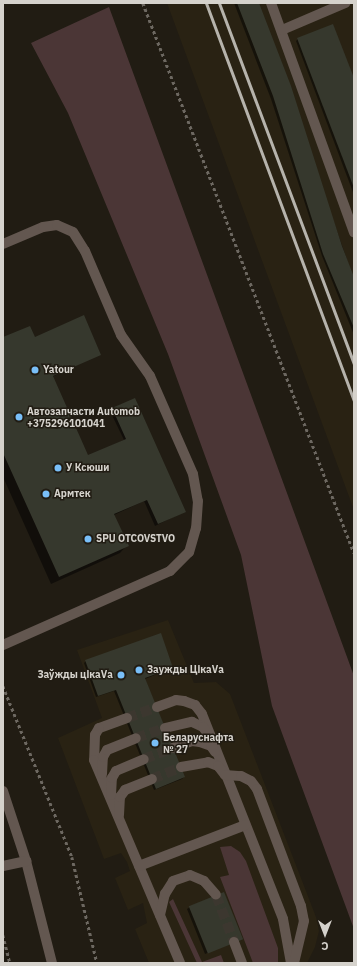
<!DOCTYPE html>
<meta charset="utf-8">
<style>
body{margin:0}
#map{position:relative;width:357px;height:966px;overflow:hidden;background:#211c13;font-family:"IBM Plex Sans",sans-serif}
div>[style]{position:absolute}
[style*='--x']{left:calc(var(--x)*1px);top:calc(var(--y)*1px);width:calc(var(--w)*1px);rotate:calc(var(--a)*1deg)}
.built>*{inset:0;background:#292213}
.green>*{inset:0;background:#4b3636}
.shadow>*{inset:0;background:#0007}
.building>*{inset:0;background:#36382d;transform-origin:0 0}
.minor-tunnel>*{height:10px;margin-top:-5px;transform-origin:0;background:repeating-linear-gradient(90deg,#3c372f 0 10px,transparent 0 15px)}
.path>*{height:2.5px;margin-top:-1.25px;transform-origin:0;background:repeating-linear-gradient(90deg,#6d6861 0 3px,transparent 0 6px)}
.minor>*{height:10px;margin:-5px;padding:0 5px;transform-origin:5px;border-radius:5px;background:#635750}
.rail>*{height:3px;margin:-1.5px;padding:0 1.5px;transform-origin:1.5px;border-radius:1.5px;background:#b6b3ac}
.dots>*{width:11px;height:11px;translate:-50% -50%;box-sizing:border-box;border:2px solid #211c13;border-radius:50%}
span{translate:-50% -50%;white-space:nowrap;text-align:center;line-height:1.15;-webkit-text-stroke:3px #211c13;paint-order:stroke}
.poi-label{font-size:10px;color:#d5d2cc;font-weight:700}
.left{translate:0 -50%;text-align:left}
.right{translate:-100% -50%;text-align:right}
.frame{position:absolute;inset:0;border:4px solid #d5d2cc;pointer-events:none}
.north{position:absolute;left:305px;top:914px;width:40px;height:40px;-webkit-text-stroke:3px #211c13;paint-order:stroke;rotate:180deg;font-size:11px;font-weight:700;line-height:16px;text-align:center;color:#d5d2cc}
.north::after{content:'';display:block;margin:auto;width:14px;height:18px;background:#d5d2cc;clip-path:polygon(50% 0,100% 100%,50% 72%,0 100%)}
</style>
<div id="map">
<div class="built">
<div style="clip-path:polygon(167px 3px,354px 3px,354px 511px,354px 510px)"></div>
<div style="clip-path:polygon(168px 620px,194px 683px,216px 682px,230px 694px,316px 917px,319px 931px,315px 947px,307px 963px,149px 963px,135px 929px,147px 923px,143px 903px,128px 910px,115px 878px,130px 871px,127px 862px,121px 853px,104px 859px,58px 738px,102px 718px,77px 650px)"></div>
</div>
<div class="green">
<div style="clip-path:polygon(109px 7px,354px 676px,354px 929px,272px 706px,241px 555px,168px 354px,68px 113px,31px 43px)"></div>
<div style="clip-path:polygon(231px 846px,240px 852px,246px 861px,278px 948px,278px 963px,253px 963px,220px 877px,229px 875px,220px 847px)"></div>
<div style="clip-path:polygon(173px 899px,202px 962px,221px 955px,224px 963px,197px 963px,169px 902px)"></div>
</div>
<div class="shadow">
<div style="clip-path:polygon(234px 3px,258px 3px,354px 280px,354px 335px,322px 256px,271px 99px)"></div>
<div style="clip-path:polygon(298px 39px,354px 81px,354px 195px,296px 41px)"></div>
<div style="clip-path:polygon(3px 339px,35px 339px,100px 354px,52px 377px,87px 457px,124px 440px,110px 411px,112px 409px,185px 511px,155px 526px,144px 501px,114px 515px,127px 545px,120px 553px,51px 584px,3px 477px)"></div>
<div style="clip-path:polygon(86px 661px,172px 668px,145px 679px,184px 777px,182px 779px,154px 790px,114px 691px,96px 697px,84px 663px)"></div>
<div style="clip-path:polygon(190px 907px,241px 939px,205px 954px,187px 909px)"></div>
</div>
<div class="building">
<div style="clip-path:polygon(237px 3px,259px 3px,291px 86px,342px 246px,354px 277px,354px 328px,323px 254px,273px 96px)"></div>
<div style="clip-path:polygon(333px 24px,354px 78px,354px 188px,297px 38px)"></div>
<div style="clip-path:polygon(84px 315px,101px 355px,53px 376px,88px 455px,126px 439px,112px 408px,135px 398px,186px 512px,158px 524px,147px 500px,114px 514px,129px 546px,59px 577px,3px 453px,3px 337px,30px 326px,35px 337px)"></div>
<div style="clip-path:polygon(161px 633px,173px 668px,145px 678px,185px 777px,156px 789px,116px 690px,98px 696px,85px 660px)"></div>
<div style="left:224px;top:892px;width:51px;height:38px;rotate:68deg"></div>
</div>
<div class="minor-tunnel">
<div style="--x:127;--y:718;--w:32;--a:-20"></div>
<div style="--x:136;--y:738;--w:31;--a:-19"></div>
<div style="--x:144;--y:759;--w:31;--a:-21"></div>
<div style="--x:152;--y:779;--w:31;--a:-22"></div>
<div style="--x:216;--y:895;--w:50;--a:69"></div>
</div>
<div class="path">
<div style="--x:143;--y:3;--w:589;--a:69.01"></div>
<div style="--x:3;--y:686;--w:184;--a:68"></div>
<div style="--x:72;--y:857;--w:109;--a:76.7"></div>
<div style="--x:3;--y:935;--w:29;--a:76"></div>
</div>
<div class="minor">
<div style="--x:271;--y:3;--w:244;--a:70.1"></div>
<div style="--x:282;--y:30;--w:69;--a:-23.2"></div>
<div style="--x:3;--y:244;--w:43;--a:-23"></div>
<div style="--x:43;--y:227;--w:14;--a:-8"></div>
<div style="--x:57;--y:225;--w:17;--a:24"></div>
<div style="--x:73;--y:232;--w:22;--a:58"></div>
<div style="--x:85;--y:251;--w:91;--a:66.8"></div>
<div style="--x:121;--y:335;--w:50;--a:54.7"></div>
<div style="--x:150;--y:376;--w:107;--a:66.3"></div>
<div style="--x:193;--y:474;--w:27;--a:80"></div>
<div style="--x:198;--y:501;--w:27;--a:94"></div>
<div style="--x:196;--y:528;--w:25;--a:106"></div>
<div style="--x:189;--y:552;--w:27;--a:135"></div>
<div style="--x:170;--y:571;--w:183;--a:156.1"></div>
<div style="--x:157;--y:707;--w:20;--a:-20"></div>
<div style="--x:176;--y:700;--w:8;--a:7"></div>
<div style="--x:184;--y:701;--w:12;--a:20"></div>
<div style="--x:195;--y:705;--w:11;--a:52"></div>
<div style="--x:202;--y:714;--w:220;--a:68.4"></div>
<div style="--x:283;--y:919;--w:45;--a:79.7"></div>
<div style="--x:127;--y:718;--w:30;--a:160"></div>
<div style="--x:99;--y:728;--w:8;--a:120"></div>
<div style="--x:95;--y:735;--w:25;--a:92"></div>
<div style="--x:94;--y:760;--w:220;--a:67"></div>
<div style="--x:165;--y:728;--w:28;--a:-13"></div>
<div style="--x:192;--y:722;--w:12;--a:24"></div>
<div style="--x:203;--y:727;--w:7;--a:56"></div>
<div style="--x:173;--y:748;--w:20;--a:-20"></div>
<div style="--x:192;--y:741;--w:8;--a:7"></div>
<div style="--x:200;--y:742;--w:12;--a:20"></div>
<div style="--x:211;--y:746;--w:7;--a:56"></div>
<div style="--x:181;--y:767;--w:27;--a:-10"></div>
<div style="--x:208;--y:762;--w:11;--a:22"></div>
<div style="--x:218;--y:766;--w:11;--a:52"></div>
<div style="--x:225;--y:775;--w:16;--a:4"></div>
<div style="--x:241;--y:776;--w:11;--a:27"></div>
<div style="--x:251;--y:781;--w:10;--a:53"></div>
<div style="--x:257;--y:789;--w:125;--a:69.4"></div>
<div style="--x:301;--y:906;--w:15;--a:79"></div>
<div style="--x:304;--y:921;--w:43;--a:103.4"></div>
<div style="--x:102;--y:774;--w:17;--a:-87"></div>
<div style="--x:103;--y:757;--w:8;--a:-60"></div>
<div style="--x:107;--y:750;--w:31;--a:-22"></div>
<div style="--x:3;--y:791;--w:74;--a:71.8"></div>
<div style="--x:26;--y:861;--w:105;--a:75.7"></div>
<div style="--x:111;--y:795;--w:17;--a:-87"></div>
<div style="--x:112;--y:778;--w:8;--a:-60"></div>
<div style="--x:116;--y:771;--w:30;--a:-23"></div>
<div style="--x:119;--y:815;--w:18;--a:-87"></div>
<div style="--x:120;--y:797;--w:9;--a:-54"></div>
<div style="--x:125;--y:790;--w:29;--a:-22"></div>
<div style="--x:3;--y:866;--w:24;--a:-12"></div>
<div style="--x:139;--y:866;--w:114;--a:-21.1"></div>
<div style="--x:160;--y:915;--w:22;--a:-77"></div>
<div style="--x:165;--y:894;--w:15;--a:-58"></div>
<div style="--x:173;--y:881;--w:18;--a:-19"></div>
<div style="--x:190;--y:875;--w:15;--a:23"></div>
<div style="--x:204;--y:881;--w:18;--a:49"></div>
<div style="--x:234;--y:942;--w:22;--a:69"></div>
</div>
<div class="rail">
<div style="--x:206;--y:3;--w:426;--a:69.6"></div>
<div style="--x:219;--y:3;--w:385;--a:69.5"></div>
</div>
<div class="dots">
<div style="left:35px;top:370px;background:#79bff8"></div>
<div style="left:19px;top:417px;background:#79bff8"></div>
<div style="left:58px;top:468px;background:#79bff8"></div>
<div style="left:46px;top:494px;background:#79bff8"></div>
<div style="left:88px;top:539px;background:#79bff8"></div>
<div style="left:139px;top:670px;background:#79bff8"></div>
<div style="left:121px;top:675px;background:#79bff8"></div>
<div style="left:155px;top:743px;background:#79bff8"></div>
</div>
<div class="poi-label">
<span class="left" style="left:43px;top:370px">Yatour</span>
<span class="left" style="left:27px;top:417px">Автозапчасти Automob<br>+375296101041</span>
<span class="left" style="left:66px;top:468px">У Ксюши</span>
<span class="left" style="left:54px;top:494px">Армтек</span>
<span class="left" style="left:96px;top:539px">SPU OTCOVSTVO</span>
<span class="left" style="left:147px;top:670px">Заужды ЦікаVа</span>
<span class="right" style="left:113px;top:675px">Заўжды цікаVа</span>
<span class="left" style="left:163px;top:743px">Беларуснафта<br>№ 27</span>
</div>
<div class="frame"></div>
<div class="north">С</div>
</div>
